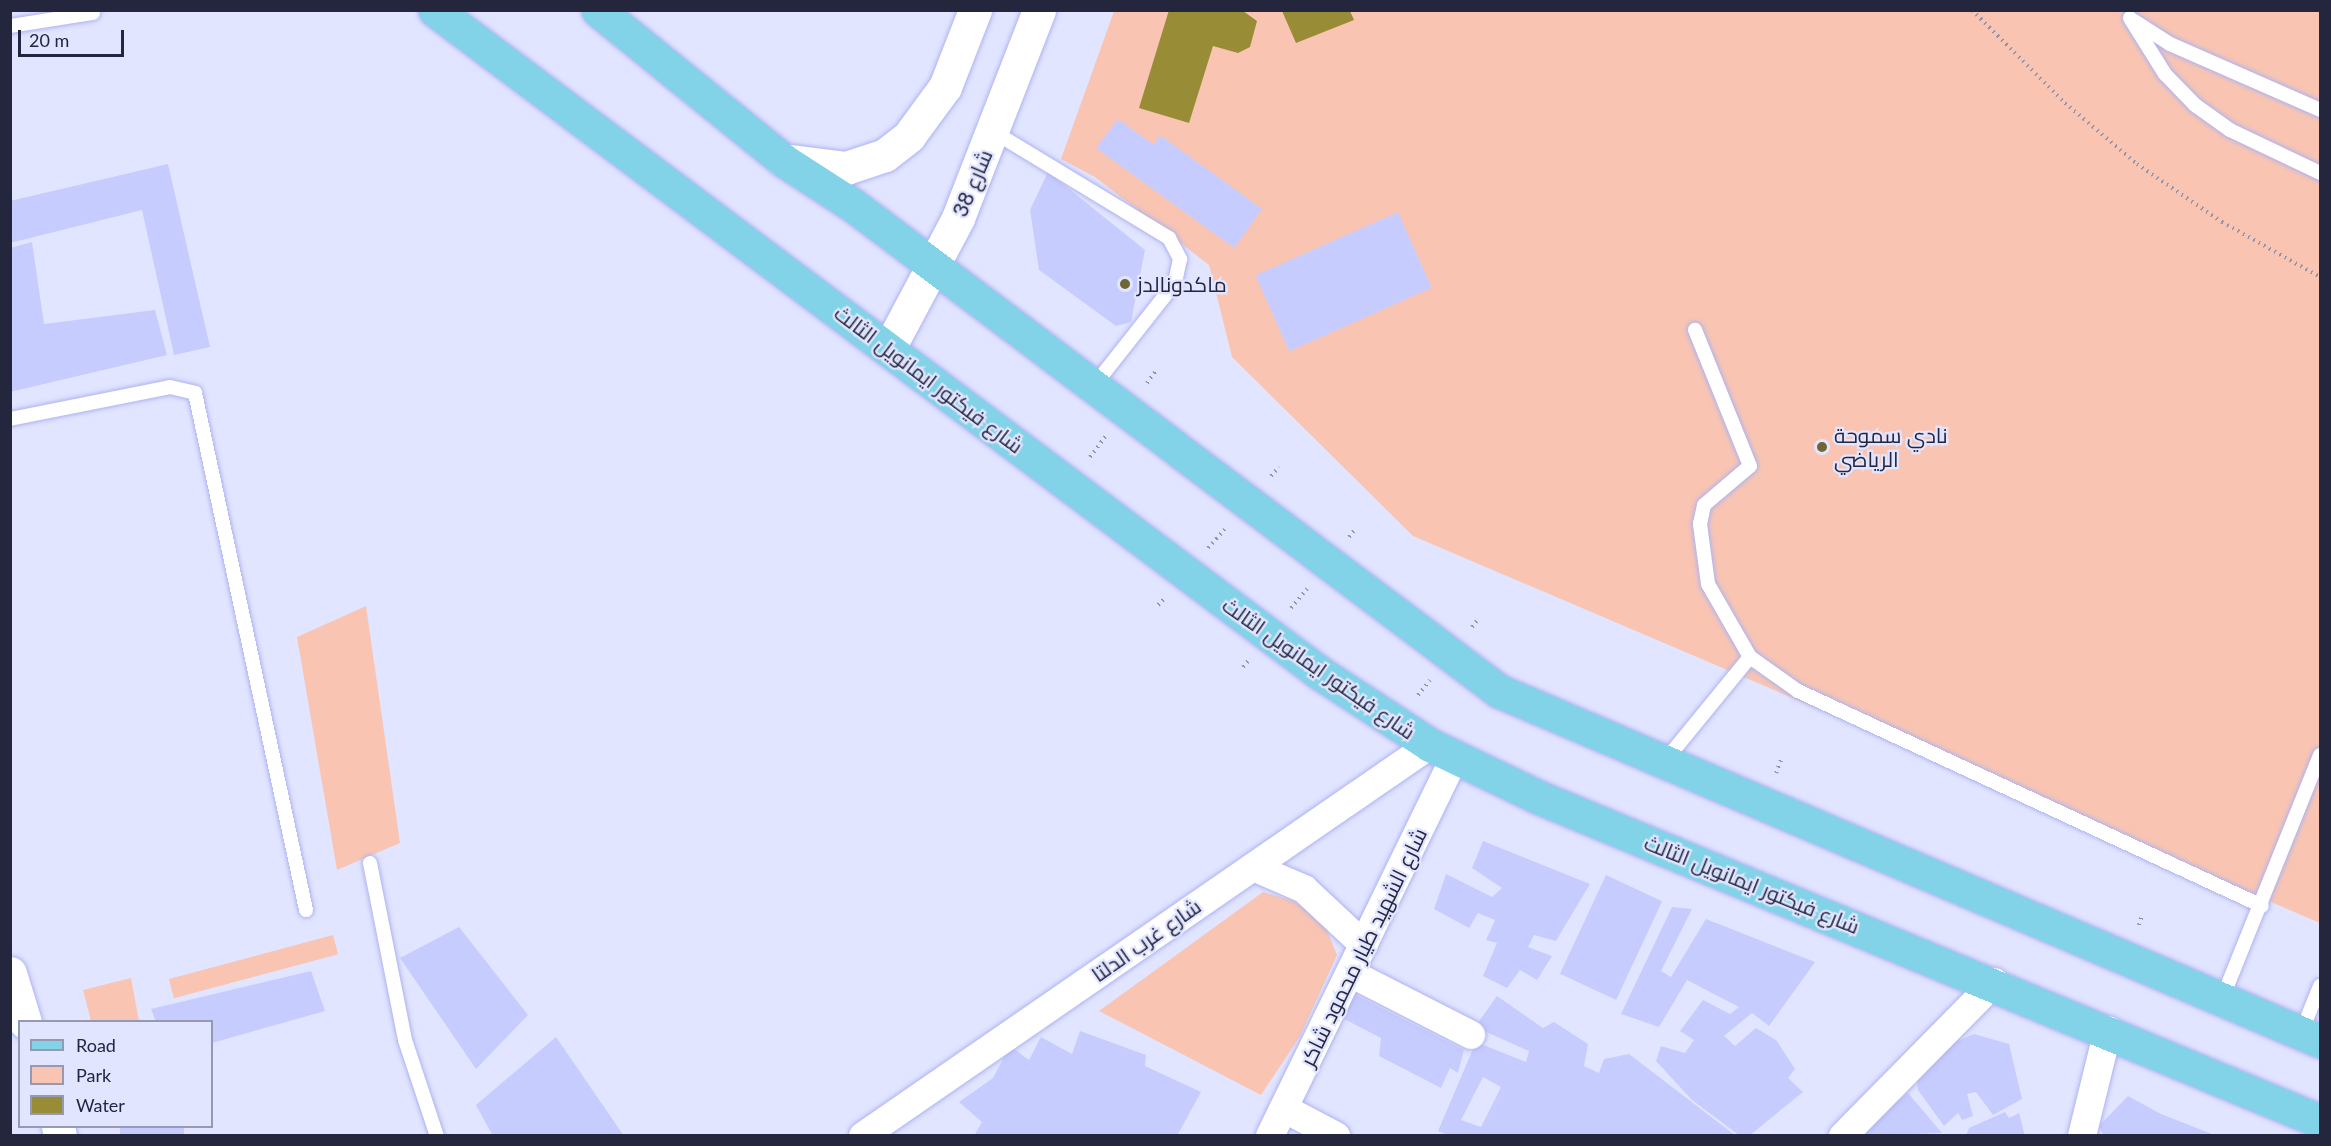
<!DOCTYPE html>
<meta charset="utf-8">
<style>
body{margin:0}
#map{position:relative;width:2331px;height:1146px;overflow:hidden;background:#e2e5ff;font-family:Lato,Cairo,sans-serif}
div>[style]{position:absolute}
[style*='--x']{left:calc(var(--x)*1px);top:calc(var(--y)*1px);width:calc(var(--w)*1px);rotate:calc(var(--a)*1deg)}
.green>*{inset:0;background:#f9c5b2;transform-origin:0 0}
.water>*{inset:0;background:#998c37}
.building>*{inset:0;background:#c7ccfe;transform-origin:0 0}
.path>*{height:4px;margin-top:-2px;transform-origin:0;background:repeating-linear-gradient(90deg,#9193ac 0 1.5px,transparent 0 6px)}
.roads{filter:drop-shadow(0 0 2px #aeb3f1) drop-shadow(0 0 2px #aeb3f1)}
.service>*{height:14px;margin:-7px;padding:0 7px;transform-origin:7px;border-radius:7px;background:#fff}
.minor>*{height:28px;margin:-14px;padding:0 14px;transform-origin:14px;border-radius:14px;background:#fff}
.tertiary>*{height:33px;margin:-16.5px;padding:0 16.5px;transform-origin:16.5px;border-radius:16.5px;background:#fff}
.secondary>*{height:33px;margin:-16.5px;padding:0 16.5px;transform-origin:16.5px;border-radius:16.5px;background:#fff}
.primary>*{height:33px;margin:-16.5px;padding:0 16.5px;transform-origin:16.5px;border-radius:16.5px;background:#83d3e8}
.dots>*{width:16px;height:16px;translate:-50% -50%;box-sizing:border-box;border:3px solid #e2e5ff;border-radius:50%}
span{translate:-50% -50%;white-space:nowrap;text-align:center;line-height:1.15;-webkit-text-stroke:4.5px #e2e5ff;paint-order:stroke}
.street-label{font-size:21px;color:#24263e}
.poi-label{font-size:21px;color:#24263e}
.left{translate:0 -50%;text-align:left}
.frame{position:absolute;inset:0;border:12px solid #24263e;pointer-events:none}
.legend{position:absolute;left:18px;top:1020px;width:195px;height:108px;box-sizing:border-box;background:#e2e5ff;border:2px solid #9699b2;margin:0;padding:8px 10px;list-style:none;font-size:18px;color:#24263e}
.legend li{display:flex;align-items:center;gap:12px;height:30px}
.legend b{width:30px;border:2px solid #9699b2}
.scale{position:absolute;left:18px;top:30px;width:106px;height:27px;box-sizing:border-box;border:3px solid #24263e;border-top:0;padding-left:8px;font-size:18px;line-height:21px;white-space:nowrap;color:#24263e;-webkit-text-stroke:4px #e2e5ff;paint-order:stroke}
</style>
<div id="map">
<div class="green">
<div style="clip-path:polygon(1114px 11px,2320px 11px,2320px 923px,1413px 536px,1232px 357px,1209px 265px,1095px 177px,1061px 159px)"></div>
<div style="clip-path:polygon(366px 606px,400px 843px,337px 870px,297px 637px)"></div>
<div style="clip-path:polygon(1263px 892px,1293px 901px,1322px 918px,1337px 955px,1300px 1036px,1261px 1095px,1099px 1011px)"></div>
<div style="left:333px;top:935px;width:20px;height:170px;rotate:75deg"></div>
<div style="clip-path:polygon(131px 978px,139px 1021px,91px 1021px,83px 990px)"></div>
</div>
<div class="water">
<div style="clip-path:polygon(1169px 10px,1243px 11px,1257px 21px,1250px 47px,1238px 53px,1213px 46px,1189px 123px,1139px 108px)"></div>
<div style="clip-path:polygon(1282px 11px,1350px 11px,1354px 20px,1296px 43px)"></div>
</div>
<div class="building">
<div style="clip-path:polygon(1118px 119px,1154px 145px,1160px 135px,1262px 209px,1234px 248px,1096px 148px)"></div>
<div style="clip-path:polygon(168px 164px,210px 347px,174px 355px,142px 210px,10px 243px,10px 201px)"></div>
<div style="clip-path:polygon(1048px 172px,1145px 250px,1131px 322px,1116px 326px,1039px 270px,1030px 210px)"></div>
<div style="left:1398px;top:212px;width:83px;height:156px;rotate:66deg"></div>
<div style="clip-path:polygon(32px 242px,44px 324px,155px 310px,167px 355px,10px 392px,10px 248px)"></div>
<div style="clip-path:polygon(1483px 841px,1590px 884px,1556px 941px,1534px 935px,1528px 947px,1552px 956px,1537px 980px,1520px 970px,1507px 988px,1483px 976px,1497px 943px,1486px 940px,1495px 920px,1478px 913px,1469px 928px,1434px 909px,1446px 874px,1492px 897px,1502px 888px,1472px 868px)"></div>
<div style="left:1606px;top:875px;width:62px;height:109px;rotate:25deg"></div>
<div style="clip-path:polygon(1672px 907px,1692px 909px,1661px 971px,1671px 977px,1706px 919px,1815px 962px,1769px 1026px,1752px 1013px,1724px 1036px,1735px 1046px,1756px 1028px,1776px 1040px,1795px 1069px,1788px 1078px,1803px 1092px,1749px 1136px,1740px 1136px,1692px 1100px,1656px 1061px,1661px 1046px,1685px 1053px,1694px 1040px,1680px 1031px,1703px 1000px,1730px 1014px,1739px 1007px,1687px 980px,1659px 1027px,1621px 1014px)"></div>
<div style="clip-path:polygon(459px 927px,528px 1015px,476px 1069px,400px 958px)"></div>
<div style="clip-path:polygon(311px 971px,325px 1011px,212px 1043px,212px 1022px,156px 1022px,151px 1009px)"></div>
<div style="clip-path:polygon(1354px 994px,1464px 1050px,1458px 1073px,1450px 1068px,1441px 1088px,1379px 1056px,1381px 1038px,1344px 1019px)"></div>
<div style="clip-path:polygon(evenodd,1497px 996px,1543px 1028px,1554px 1022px,1588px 1044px,1584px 1066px,1599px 1073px,1604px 1059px,1629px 1054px,1736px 1136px,1450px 1136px,1438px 1131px,1476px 1042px,1526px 1062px,1529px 1051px,1475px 1027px,1497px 996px,1483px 1077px,1501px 1087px,1481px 1127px,1461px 1120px,1483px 1077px)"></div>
<div style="clip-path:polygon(1080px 1031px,1146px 1055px,1145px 1066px,1201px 1092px,1177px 1136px,974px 1136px,982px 1122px,959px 1102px,993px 1078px,1010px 1046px,1029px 1060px,1041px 1037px,1072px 1054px)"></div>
<div style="clip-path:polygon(1974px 1034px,2009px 1044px,2022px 1099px,1993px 1115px,1976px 1092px,1967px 1094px,1973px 1116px,1962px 1120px,1958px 1113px,1944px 1126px,1918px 1090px,1916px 1075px,1948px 1045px)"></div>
<div style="clip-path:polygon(556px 1037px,624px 1136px,493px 1136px,476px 1105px)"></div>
<div style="clip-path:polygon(1908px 1093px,1942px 1133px,1866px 1136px,1868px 1123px)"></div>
<div style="clip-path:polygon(2128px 1096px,2161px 1114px,2217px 1136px,2104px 1136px,2099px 1126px)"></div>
<div style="clip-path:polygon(2005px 1112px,2009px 1118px,2019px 1113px,2025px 1136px,1966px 1136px,1969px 1128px)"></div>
<div style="left:120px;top:1126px;width:64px;height:10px"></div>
</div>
<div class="path">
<div style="--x:1972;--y:10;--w:132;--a:45"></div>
<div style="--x:2065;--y:103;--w:94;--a:40.3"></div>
<div style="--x:2137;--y:164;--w:103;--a:34.3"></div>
<div style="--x:2222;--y:222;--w:112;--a:29.3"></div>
<div style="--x:1147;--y:383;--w:14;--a:-54"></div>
<div style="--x:1090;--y:457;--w:26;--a:-53"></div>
<div style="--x:1271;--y:476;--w:12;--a:-48"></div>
<div style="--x:1349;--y:537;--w:11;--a:-52"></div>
<div style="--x:1208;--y:548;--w:25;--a:-48"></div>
<div style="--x:1158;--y:605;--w:8;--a:-45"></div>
<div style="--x:1291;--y:608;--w:25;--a:-50"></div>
<div style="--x:1472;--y:627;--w:10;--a:-53"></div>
<div style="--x:1243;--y:667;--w:8;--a:-50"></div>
<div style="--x:1418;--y:695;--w:19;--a:-51"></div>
<div style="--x:1776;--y:773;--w:17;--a:-69"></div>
<div style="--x:2139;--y:925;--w:10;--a:-73"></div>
</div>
<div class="roads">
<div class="service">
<div style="--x:2130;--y:18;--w:66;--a:58"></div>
<div style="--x:2165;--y:74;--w:43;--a:45.9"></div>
<div style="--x:2195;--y:105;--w:43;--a:35.5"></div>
<div style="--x:2230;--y:130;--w:100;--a:25.5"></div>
<div style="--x:2134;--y:21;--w:43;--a:32.6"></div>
<div style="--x:2170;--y:44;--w:164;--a:23.7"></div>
<div style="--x:10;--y:26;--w:84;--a:-8.9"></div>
<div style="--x:994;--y:132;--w:205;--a:31.2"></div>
<div style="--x:1169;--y:238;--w:24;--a:62"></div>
<div style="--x:1180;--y:259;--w:25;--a:102"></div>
<div style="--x:1175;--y:283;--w:132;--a:128.3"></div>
<div style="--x:10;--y:419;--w:163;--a:-11.3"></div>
<div style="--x:170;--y:387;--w:26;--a:13"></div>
<div style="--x:195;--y:393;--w:529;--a:77.88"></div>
<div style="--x:1750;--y:657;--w:59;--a:35.3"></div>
<div style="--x:1798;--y:691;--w:511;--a:24.86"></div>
<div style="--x:1664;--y:762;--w:136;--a:-50.7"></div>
<div style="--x:1750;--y:657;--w:84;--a:-119.9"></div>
<div style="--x:1708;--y:584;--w:61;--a:-97.6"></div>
<div style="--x:1700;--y:524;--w:19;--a:-78"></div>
<div style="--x:1704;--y:505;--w:60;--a:-40.3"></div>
<div style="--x:1750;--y:466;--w:147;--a:-112"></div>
<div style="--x:370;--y:863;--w:180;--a:78.8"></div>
<div style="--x:405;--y:1040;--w:101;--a:71.6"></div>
<div style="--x:2222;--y:999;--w:263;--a:-68.1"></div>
<div style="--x:2301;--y:1033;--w:51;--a:-68"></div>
</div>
<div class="minor">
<div style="--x:1253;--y:867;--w:56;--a:23.3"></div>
<div style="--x:1304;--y:889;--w:82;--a:43"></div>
<div style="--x:1350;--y:973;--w:136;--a:27.1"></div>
<div style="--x:1285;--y:1109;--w:58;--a:27.9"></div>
<div style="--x:863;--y:1136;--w:689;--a:-34.59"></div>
<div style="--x:1270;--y:1136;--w:420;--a:-64"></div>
<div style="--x:1843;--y:1136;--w:216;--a:-45.4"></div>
<div style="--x:2082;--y:1136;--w:109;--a:-76.2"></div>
</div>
<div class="tertiary">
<div style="--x:783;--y:160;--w:64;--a:7.2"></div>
<div style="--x:846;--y:168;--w:41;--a:-18.4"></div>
<div style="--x:885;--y:155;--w:31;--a:-38"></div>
<div style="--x:909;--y:136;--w:61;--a:-53.7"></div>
<div style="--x:945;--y:87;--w:83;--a:-68.7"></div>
<div style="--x:889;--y:348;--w:147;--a:-62"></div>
<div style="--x:958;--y:218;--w:223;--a:-68.7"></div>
</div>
<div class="secondary">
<div style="--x:10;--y:973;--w:51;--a:73"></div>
<div style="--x:58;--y:1126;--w:10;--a:79"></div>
</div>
<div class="primary">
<div style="--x:435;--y:10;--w:1106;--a:36.84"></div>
<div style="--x:1320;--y:673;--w:131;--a:33.2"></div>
<div style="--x:1430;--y:745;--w:120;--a:25.7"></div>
<div style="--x:1538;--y:797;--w:846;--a:22.51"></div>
<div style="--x:598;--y:10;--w:238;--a:39"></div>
<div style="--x:783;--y:160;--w:85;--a:32.9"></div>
<div style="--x:854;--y:206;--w:807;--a:36.94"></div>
<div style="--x:1499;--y:691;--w:892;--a:23.09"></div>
</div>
</div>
<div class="dots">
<div style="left:1125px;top:284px;background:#6e6633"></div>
<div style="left:1822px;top:447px;background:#6e6633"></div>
</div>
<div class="street-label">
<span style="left:972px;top:183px;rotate:-67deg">شارع 38</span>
<span style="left:929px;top:379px;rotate:37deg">شارع فيكتور ايمانويل الثالث</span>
<span style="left:1319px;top:668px;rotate:35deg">شارع فيكتور ايمانويل الثالث</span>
<span style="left:1752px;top:884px;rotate:22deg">شارع فيكتور ايمانويل الثالث</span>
<span style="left:1146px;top:940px;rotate:-35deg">شارع غرب الدلتا</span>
<span style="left:1363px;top:947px;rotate:-64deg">شارع الشهيد طيار محمود شاكر</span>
</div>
<div class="poi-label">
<span class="left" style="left:1137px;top:284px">ماكدونالدز</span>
<span class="left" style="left:1834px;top:447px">نادي سموحة<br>الرياضي</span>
</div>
<div class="frame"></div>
<ul class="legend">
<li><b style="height:8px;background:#83d3e8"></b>Road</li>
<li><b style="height:16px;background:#f9c5b2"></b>Park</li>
<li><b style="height:16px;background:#998c37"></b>Water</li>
</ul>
<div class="scale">20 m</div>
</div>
